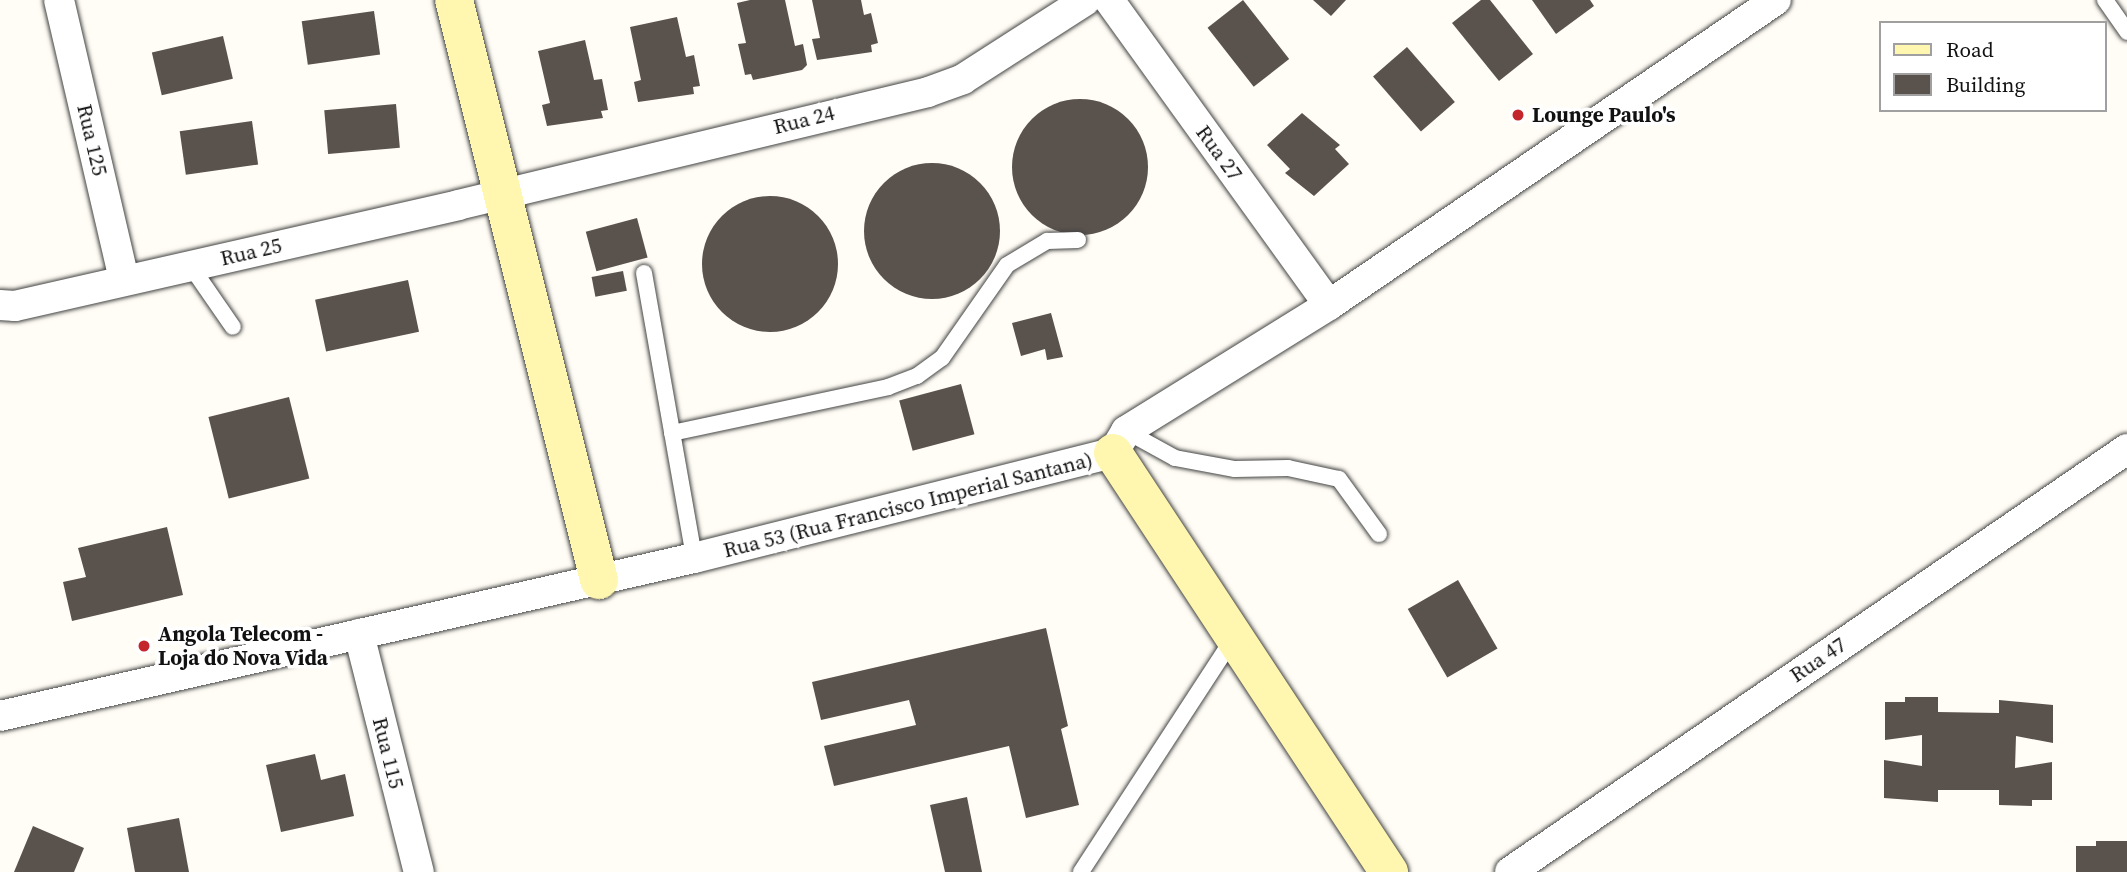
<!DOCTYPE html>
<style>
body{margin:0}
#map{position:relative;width:2127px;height:872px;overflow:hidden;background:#fffdf5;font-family:"Source Serif 4",serif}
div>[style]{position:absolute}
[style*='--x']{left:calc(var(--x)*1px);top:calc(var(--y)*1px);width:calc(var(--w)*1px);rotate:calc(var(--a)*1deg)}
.building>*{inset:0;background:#5a524d;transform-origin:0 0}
.round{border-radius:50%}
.roads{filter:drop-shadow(0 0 2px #444) drop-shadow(0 0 2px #444)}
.lane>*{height:16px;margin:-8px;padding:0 8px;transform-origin:8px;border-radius:8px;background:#fff}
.street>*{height:30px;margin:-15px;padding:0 15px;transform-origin:15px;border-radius:15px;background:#fff}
.secondary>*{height:38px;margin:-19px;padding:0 19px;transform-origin:19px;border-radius:19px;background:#fff6b0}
.dots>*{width:19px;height:19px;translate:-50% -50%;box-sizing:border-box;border:4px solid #fff;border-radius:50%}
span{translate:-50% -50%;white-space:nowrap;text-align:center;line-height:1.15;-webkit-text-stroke:7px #fff;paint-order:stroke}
.poi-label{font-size:21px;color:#111;font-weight:700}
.left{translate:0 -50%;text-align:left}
.street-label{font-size:21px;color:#111}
.legend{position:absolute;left:1879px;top:21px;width:228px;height:91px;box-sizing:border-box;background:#fff;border:2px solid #a0a0a0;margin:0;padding:9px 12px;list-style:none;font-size:21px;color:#111}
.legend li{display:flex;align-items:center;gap:14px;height:35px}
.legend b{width:35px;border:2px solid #a0a0a0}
</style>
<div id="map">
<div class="building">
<div style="clip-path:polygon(750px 0,785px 0,795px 46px,803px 44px,807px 65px,802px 70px,753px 80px,751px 74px,745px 75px,738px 44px,746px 43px,737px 3px)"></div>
<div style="clip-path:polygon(812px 0,861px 0,864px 15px,871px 13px,878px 43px,871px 45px,872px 52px,817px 60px,812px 39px,820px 38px)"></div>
<div style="left:1243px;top:0;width:75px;height:45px;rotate:52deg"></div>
<div style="clip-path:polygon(1313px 0,1346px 0,1331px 16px)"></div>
<div style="clip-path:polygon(1481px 0,1490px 0,1533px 54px,1499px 81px,1452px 23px)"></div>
<div style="clip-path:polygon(1532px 0,1590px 0,1594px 6px,1556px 34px)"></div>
<div style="left:374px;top:11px;width:44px;height:73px;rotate:82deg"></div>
<div style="clip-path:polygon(677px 17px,686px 57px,694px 55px,700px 86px,693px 87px,694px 94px,638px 102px,634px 82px,641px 80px,630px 27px)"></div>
<div style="left:223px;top:36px;width:44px;height:73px;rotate:77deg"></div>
<div style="clip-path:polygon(585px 40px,594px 80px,602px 79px,608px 110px,601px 111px,603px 118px,547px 126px,542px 105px,550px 103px,538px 51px)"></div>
<div style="left:1407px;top:47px;width:73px;height:45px;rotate:49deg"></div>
<div class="round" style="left:1012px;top:99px;width:136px;height:136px"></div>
<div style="left:396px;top:104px;width:44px;height:72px;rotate:85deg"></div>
<div style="clip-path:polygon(1302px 113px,1340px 145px,1335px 149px,1349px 164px,1314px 196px,1285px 173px,1290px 169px,1267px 145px)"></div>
<div style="left:252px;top:121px;width:44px;height:73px;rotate:82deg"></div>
<div class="round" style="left:864px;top:163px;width:136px;height:136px"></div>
<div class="round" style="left:702px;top:196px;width:136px;height:136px"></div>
<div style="left:637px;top:218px;width:41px;height:53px;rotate:75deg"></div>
<div style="left:623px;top:271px;width:20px;height:32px;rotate:79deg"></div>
<div style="left:408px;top:280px;width:53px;height:95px;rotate:78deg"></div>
<div style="clip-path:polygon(1051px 313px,1063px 357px,1047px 360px,1045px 349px,1021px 356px,1012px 323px)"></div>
<div style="left:961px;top:384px;width:52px;height:64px;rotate:75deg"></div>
<div style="left:289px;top:397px;width:84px;height:83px;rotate:76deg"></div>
<div style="clip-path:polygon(167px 527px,183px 595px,72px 621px,63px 582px,86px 577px,78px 548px)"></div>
<div style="left:1458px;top:580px;width:79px;height:58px;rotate:60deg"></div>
<div style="clip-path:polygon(1046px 628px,1068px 726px,1061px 729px,1079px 805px,1026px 818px,1009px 746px,834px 786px,824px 746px,916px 725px,909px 700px,821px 720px,812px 682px)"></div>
<div style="clip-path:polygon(1905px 697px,1938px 697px,1938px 712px,1999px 713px,1999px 700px,2053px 705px,2053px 743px,2016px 736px,2015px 768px,2052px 762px,2052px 800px,2032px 800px,2032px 806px,1999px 805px,1999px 790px,1938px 790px,1938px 802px,1884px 798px,1884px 760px,1922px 766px,1922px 735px,1885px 740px,1885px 702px,1905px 702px)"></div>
<div style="clip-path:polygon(315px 754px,321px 780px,345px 774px,354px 816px,281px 832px,266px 765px)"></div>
<div style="clip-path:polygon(967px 797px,982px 872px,945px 872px,930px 805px)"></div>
<div style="clip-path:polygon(179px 818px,189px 872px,135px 872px,127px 828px)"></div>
<div style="clip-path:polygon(33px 826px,84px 848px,74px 872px,14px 872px)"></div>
<div style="clip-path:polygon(2096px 841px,2127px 841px,2127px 872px,2076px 872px,2076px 846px,2096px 846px)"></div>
</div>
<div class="roads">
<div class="lane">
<div style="--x:2105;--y:0;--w:39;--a:55"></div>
<div style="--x:190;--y:265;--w:75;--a:55.3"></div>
<div style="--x:644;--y:273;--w:289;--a:80"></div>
<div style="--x:1126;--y:431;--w:56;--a:28.9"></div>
<div style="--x:1175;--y:458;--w:61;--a:10.4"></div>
<div style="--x:1235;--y:469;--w:53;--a:-1.1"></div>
<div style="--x:1288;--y:468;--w:52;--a:12.2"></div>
<div style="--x:1339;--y:479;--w:68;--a:54"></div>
<div style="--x:672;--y:433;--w:221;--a:-12"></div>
<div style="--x:888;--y:387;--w:31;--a:-21"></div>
<div style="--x:917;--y:376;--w:31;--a:-36"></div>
<div style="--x:942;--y:358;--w:113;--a:-55"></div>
<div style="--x:1007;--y:265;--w:47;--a:-31"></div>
<div style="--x:1047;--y:241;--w:31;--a:-2"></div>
<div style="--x:1081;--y:872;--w:280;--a:-56.9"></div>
</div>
<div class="street">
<div style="--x:59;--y:0;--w:287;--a:76.9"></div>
<div style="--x:1109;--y:0;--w:376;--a:54.2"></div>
<div style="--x:0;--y:305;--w:15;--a:4"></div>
<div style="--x:15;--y:306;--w:454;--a:-12.8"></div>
<div style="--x:458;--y:205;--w:483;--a:-13.5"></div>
<div style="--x:928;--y:92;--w:37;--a:-20"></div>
<div style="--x:963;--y:79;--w:146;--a:-32.7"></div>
<div style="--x:359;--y:634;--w:245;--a:75.9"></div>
<div style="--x:0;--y:716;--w:712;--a:-12.83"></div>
<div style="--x:694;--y:558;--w:432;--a:-14.1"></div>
<div style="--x:1113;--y:453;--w:26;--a:-59"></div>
<div style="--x:1126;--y:431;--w:239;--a:-31.8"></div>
<div style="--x:1329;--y:305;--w:541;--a:-34.31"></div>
<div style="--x:1510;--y:872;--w:748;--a:-34.43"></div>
</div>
<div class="secondary">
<div style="--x:454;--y:0;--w:598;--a:75.96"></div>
<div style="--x:1113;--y:453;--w:502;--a:56.63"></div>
</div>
</div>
<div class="dots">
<div style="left:1518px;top:115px;background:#c4262e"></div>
<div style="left:144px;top:646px;background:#c4262e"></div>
</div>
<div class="poi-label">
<span class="left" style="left:1532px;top:115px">Lounge Paulo's</span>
<span class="left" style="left:158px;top:646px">Angola Telecom -<br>Loja do Nova Vida</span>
</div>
<div class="street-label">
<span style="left:804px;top:120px;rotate:-14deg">Rua 24</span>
<span style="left:92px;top:140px;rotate:77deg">Rua 125</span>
<span style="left:1219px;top:153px;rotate:54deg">Rua 27</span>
<span style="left:251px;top:252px;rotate:-13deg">Rua 25</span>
<span style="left:908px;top:505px;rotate:-14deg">Rua 53 (Rua Francisco Imperial Santana)</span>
<span style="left:1818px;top:660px;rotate:-34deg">Rua 47</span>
<span style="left:388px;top:753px;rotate:76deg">Rua 115</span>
</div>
<ul class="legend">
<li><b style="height:9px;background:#fff6b0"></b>Road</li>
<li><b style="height:19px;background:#5a524d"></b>Building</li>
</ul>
</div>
